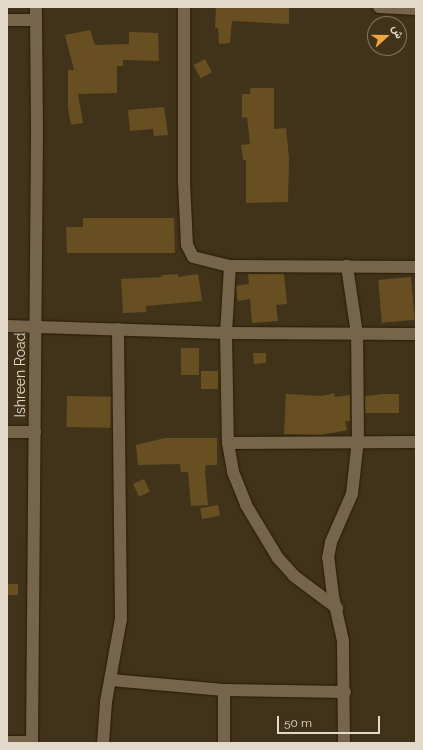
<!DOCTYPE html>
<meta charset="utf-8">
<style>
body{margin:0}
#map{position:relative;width:423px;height:750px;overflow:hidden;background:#41331a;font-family:Raleway,Vazirmatn,sans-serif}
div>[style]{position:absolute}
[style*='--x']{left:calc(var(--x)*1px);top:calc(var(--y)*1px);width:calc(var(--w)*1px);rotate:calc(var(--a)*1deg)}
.building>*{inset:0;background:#684f22;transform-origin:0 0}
.roads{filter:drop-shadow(0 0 1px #281a02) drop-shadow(0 0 1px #281a02)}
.minor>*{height:12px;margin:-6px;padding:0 6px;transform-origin:6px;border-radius:6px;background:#76654b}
span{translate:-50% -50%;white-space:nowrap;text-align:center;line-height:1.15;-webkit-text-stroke:3px #41331a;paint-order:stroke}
.street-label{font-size:14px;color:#e2d9cb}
.frame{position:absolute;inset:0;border:8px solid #e2d9cb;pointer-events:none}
.north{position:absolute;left:367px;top:16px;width:40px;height:40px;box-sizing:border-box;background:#41331a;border:1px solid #817561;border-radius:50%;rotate:69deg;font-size:11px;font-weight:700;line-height:16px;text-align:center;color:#e2d9cb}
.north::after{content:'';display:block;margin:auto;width:14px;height:18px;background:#f0a63e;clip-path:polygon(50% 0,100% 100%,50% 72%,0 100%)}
.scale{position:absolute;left:277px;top:716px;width:103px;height:18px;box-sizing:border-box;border:2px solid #e2d9cb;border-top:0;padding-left:5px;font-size:12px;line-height:14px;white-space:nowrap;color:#e2d9cb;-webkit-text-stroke:3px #41331a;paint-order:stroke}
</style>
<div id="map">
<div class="building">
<div style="clip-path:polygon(216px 7px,289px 7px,289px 24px,232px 21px,230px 43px,219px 44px,218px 28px,215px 28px)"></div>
<div style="clip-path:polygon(90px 30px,95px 45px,129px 44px,129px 32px,158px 33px,159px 61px,123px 60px,123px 66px,117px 66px,117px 93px,78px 94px,83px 123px,71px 125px,68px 108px,68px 70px,74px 70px,65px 35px)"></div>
<div style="left:205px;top:59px;width:15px;height:13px;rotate:62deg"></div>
<div style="clip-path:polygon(250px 88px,274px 88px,274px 129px,286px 128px,289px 158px,288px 202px,246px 203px,246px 160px,243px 160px,241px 145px,250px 144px,247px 117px,242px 118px,242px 94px,250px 94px)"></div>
<div style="clip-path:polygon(164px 107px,168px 135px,154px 136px,153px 129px,130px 131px,128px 110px)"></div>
<div style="clip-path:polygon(83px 218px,174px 218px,175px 253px,67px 253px,66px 227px,83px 227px)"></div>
<div style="clip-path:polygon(178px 274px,178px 277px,198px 274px,202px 301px,146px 306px,146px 312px,123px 313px,121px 279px,162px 277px,162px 275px)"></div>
<div style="clip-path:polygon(248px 274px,284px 274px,287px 304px,276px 305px,278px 321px,252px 323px,250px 299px,238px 301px,236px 289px,236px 286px,249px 284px)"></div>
<div style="left:411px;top:277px;width:43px;height:33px;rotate:85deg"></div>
<div style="left:181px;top:348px;width:18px;height:27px"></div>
<div style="clip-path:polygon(253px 353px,266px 353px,266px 363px,254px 364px)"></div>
<div style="left:218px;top:371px;width:18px;height:17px;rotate:90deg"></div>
<div style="clip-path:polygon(334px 393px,335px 397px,350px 395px,350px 421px,345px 421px,347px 430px,321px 435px,284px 434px,286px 394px,322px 396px)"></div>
<div style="clip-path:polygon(383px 394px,399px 394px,399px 413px,365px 413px,365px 396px)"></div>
<div style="left:67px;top:396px;width:44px;height:31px;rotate:1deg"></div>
<div style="clip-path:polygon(165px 438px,217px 438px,217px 465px,206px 465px,205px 472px,208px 505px,191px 506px,188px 472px,181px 472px,180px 464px,138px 465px,136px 445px)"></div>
<div style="left:144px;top:479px;width:14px;height:12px;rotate:65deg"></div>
<div style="left:218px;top:505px;width:11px;height:18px;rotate:80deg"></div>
<div style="left:7px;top:584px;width:11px;height:11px"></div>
</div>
<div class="roads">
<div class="minor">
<div style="--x:184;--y:7;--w:175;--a:90"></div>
<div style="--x:184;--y:182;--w:63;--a:87.3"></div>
<div style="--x:187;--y:245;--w:13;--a:63"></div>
<div style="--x:193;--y:257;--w:38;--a:14"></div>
<div style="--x:230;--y:266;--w:186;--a:0.3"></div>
<div style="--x:379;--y:7;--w:37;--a:3"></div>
<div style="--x:7;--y:20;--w:29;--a:0"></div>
<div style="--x:230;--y:266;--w:67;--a:93.4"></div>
<div style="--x:226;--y:333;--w:110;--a:89"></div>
<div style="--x:228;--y:443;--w:29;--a:80"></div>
<div style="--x:233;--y:472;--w:35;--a:68"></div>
<div style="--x:246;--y:505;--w:62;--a:58.9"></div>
<div style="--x:278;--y:558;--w:24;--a:48"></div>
<div style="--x:294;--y:576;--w:54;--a:36.7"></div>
<div style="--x:7;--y:326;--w:219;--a:1.8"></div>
<div style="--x:226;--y:333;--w:190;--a:0.3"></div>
<div style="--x:7;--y:432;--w:28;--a:0"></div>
<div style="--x:228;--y:443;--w:188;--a:-0.3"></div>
<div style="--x:111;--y:680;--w:113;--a:5.1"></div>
<div style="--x:224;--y:690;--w:121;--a:0.9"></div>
<div style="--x:224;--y:690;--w:53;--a:90"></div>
<div style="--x:7;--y:742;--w:25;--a:0"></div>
<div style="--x:32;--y:743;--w:613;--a:-89.53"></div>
<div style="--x:37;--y:130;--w:123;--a:-90.5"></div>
<div style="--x:103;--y:743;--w:41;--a:-85.8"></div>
<div style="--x:106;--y:702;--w:84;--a:-79.8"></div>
<div style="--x:121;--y:619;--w:290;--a:-90.6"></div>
<div style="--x:344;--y:743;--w:102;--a:-90.6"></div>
<div style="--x:343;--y:641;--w:46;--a:-102.5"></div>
<div style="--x:333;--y:596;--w:38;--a:-97"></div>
<div style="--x:328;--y:558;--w:16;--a:-79"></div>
<div style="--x:331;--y:542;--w:52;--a:-66.4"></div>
<div style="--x:352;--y:494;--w:54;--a:-83.7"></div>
<div style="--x:358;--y:440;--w:106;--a:-90.5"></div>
<div style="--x:357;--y:334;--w:69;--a:-98.4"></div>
</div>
</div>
<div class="street-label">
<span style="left:20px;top:375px;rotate:-90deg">Ishreen Road</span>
</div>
<div class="frame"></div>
<div class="north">ش</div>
<div class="scale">50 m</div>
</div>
